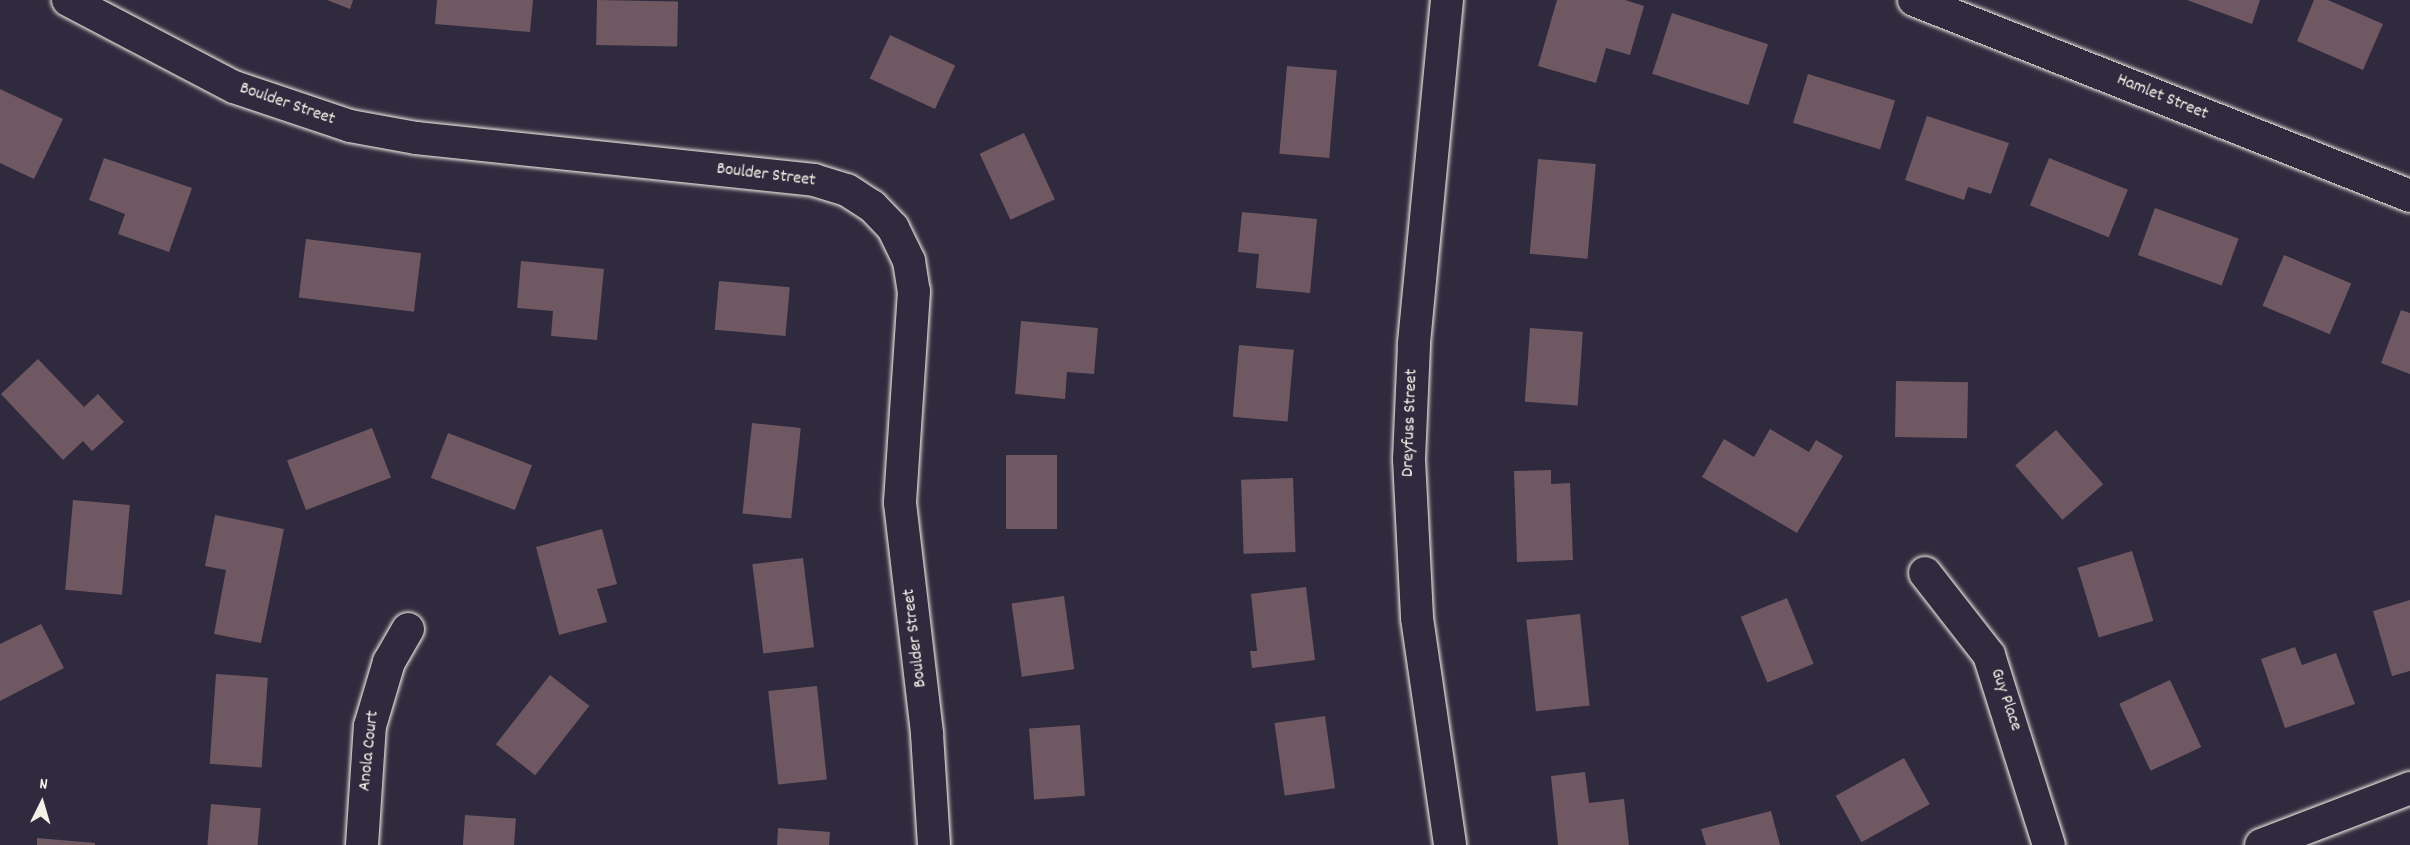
<!DOCTYPE html>
<style>
body{margin:0}
#map{position:relative;width:2410px;height:845px;overflow:hidden;background:#2f2a3d;font-family:Dekko,sans-serif}
div>[style]{position:absolute}
[style*='--x']{left:calc(var(--x)*1px);top:calc(var(--y)*1px);width:calc(var(--w)*1px);rotate:calc(var(--a)*1deg)}
.building>*{inset:0;background:#705863;transform-origin:0 0}
.roads{filter:drop-shadow(0 0 2px #f4f1e8) drop-shadow(0 0 2px #f4f1e8)}
.minor>*{height:32px;margin:-16px;padding:0 16px;transform-origin:16px;border-radius:16px;background:#2f2a3d}
span{translate:-50% -50%;white-space:nowrap;text-align:center;line-height:1.15;-webkit-text-stroke:4.5px #2f2a3d;paint-order:stroke}
.street-label{font-size:18px;color:#f4f1e8}
.north{position:absolute;left:12px;top:773px;width:60px;height:60px;-webkit-text-stroke:4px #2f2a3d;paint-order:stroke;rotate:5deg;font-size:16px;font-weight:700;line-height:24px;text-align:center;color:#f4f1e8}
.north::after{content:'';display:block;margin:auto;width:21px;height:27px;background:#f4f1e8;clip-path:polygon(50% 0,100% 100%,50% 72%,0 100%)}
</style>
<div id="map">
<div class="building">
<div style="clip-path:polygon(327px 0,353px 0,350px 9px)"></div>
<div style="clip-path:polygon(437px 0,533px 0,530px 32px,435px 24px)"></div>
<div style="left:597px;top:0;width:81px;height:45px;rotate:1deg"></div>
<div style="clip-path:polygon(1557px 0,1625px 0,1644px 6px,1630px 55px,1606px 48px,1596px 83px,1538px 66px)"></div>
<div style="clip-path:polygon(2187px 0,2260px 0,2252px 24px)"></div>
<div style="clip-path:polygon(2314px 0,2328px 0,2383px 24px,2363px 70px,2297px 41px)"></div>
<div style="left:1672px;top:13px;width:101px;height:64px;rotate:18deg"></div>
<div style="left:890px;top:35px;width:72px;height:48px;rotate:25deg"></div>
<div style="left:1287px;top:66px;width:50px;height:88px;rotate:5deg"></div>
<div style="left:1808px;top:74px;width:91px;height:51px;rotate:17deg"></div>
<div style="clip-path:polygon(0 89px,63px 119px,34px 179px,0 163px)"></div>
<div style="clip-path:polygon(1927px 116px,2009px 143px,1991px 194px,1968px 187px,1964px 200px,1905px 180px)"></div>
<div style="left:1024px;top:133px;width:73px;height:49px;rotate:65deg"></div>
<div style="clip-path:polygon(104px 158px,192px 188px,169px 252px,118px 234px,125px 214px,89px 200px)"></div>
<div style="left:2049px;top:158px;width:85px;height:51px;rotate:22deg"></div>
<div style="left:1538px;top:159px;width:58px;height:95px;rotate:5deg"></div>
<div style="left:2155px;top:208px;width:89px;height:50px;rotate:20deg"></div>
<div style="clip-path:polygon(1242px 212px,1317px 219px,1310px 293px,1256px 288px,1259px 254px,1238px 252px)"></div>
<div style="left:306px;top:239px;width:116px;height:59px;rotate:7deg"></div>
<div style="left:2284px;top:255px;width:73px;height:55px;rotate:23deg"></div>
<div style="clip-path:polygon(521px 261px,604px 269px,597px 340px,551px 336px,553px 311px,517px 308px)"></div>
<div style="left:719px;top:281px;width:71px;height:49px;rotate:5deg"></div>
<div style="clip-path:polygon(2401px 310px,2410px 313px,2410px 374px,2381px 363px)"></div>
<div style="clip-path:polygon(1021px 321px,1098px 328px,1094px 374px,1067px 372px,1065px 399px,1015px 394px)"></div>
<div style="left:1530px;top:328px;width:53px;height:74px;rotate:4deg"></div>
<div style="left:1239px;top:345px;width:55px;height:72px;rotate:5deg"></div>
<div style="clip-path:polygon(38px 359px,84px 407px,98px 394px,124px 422px,92px 451px,83px 441px,63px 460px,1px 394px)"></div>
<div style="left:1896px;top:381px;width:72px;height:56px;rotate:1deg"></div>
<div style="left:752px;top:423px;width:49px;height:91px;rotate:6deg"></div>
<div style="left:372px;top:428px;width:53px;height:91px;rotate:69deg"></div>
<div style="clip-path:polygon(1770px 429px,1809px 452px,1816px 440px,1843px 456px,1797px 533px,1702px 477px,1724px 439px,1754px 457px)"></div>
<div style="left:2056px;top:430px;width:72px;height:54px;rotate:49deg"></div>
<div style="left:448px;top:433px;width:90px;height:48px;rotate:21deg"></div>
<div style="left:1057px;top:455px;width:74px;height:51px;rotate:90deg"></div>
<div style="clip-path:polygon(1551px 470px,1551px 484px,1570px 483px,1573px 560px,1517px 562px,1514px 471px)"></div>
<div style="left:1293px;top:478px;width:74px;height:52px;rotate:88deg"></div>
<div style="left:73px;top:500px;width:57px;height:90px;rotate:5deg"></div>
<div style="clip-path:polygon(215px 515px,284px 529px,261px 643px,214px 634px,226px 570px,205px 566px)"></div>
<div style="clip-path:polygon(602px 529px,617px 584px,597px 589px,607px 622px,559px 635px,536px 547px)"></div>
<div style="left:2132px;top:551px;width:73px;height:57px;rotate:73deg"></div>
<div style="left:803px;top:558px;width:90px;height:51px;rotate:83deg"></div>
<div style="clip-path:polygon(1306px 587px,1315px 660px,1252px 668px,1250px 651px,1257px 651px,1251px 594px)"></div>
<div style="left:1064px;top:596px;width:74px;height:53px;rotate:82deg"></div>
<div style="left:1787px;top:598px;width:71px;height:50px;rotate:68deg"></div>
<div style="clip-path:polygon(2410px 600px,2410px 671px,2392px 676px,2373px 611px)"></div>
<div style="left:1580px;top:614px;width:92px;height:54px;rotate:84deg"></div>
<div style="clip-path:polygon(41px 624px,64px 668px,0 701px,0 644px)"></div>
<div style="clip-path:polygon(2295px 647px,2302px 665px,2336px 653px,2355px 704px,2285px 728px,2261px 659px)"></div>
<div style="left:216px;top:674px;width:52px;height:90px;rotate:4deg"></div>
<div style="left:550px;top:675px;width:50px;height:88px;rotate:38deg"></div>
<div style="left:2170px;top:680px;width:74px;height:56px;rotate:65deg"></div>
<div style="left:817px;top:686px;width:94px;height:49px;rotate:84deg"></div>
<div style="left:1325px;top:716px;width:73px;height:51px;rotate:82deg"></div>
<div style="left:1080px;top:725px;width:71px;height:51px;rotate:86deg"></div>
<div style="left:1904px;top:758px;width:53px;height:78px;rotate:61deg"></div>
<div style="clip-path:polygon(1585px 772px,1589px 803px,1624px 799px,1629px 845px,1558px 845px,1551px 776px)"></div>
<div style="left:211px;top:804px;width:50px;height:41px;rotate:5deg"></div>
<div style="clip-path:polygon(1771px 811px,1780px 845px,1706px 845px,1701px 829px)"></div>
<div style="left:465px;top:815px;width:51px;height:30px;rotate:4deg"></div>
<div style="clip-path:polygon(778px 828px,830px 832px,829px 845px,777px 845px)"></div>
<div style="clip-path:polygon(37px 838px,95px 843px,95px 845px,37px 845px)"></div>
</div>
<div class="roads">
<div class="minor">
<div style="--x:68;--y:0;--w:187;--a:27.7"></div>
<div style="--x:234;--y:87;--w:122;--a:18.6"></div>
<div style="--x:350;--y:126;--w:67;--a:10.3"></div>
<div style="--x:416;--y:138;--w:400;--a:6"></div>
<div style="--x:814;--y:180;--w:34;--a:17"></div>
<div style="--x:847;--y:190;--w:30;--a:33"></div>
<div style="--x:872;--y:206;--w:30;--a:46"></div>
<div style="--x:893;--y:228;--w:37;--a:64"></div>
<div style="--x:909;--y:261;--w:30;--a:81"></div>
<div style="--x:914;--y:291;--w:212;--a:93.8"></div>
<div style="--x:900;--y:503;--w:233;--a:83.3"></div>
<div style="--x:927;--y:734;--w:111;--a:86.4"></div>
<div style="--x:1447;--y:0;--w:347;--a:95.5"></div>
<div style="--x:1414;--y:345;--w:114;--a:92.5"></div>
<div style="--x:1409;--y:459;--w:159;--a:87.1"></div>
<div style="--x:1417;--y:618;--w:229;--a:81.7"></div>
<div style="--x:1914;--y:0;--w:533;--a:21.56"></div>
<div style="--x:1925;--y:573;--w:104;--a:52"></div>
<div style="--x:1989;--y:655;--w:199;--a:72.5"></div>
<div style="--x:362;--y:845;--w:119;--a:-86.2"></div>
<div style="--x:370;--y:726;--w:67;--a:-73.5"></div>
<div style="--x:389;--y:662;--w:38;--a:-60"></div>
<div style="--x:2261;--y:845;--w:160;--a:-20.9"></div>
</div>
</div>
<div class="street-label">
<span style="left:2162px;top:98px;rotate:22deg">Hamlet Street</span>
<span style="left:287px;top:105px;rotate:19deg">Boulder Street</span>
<span style="left:766px;top:176px;rotate:7deg">Boulder Street</span>
<span style="left:1411px;top:423px;rotate:-88deg">Dreyfuss Street</span>
<span style="left:916px;top:638px;rotate:-97deg">Boulder Street</span>
<span style="left:2005px;top:700px;rotate:71deg">Guy Place</span>
<span style="left:370px;top:751px;rotate:-84deg">Anola Court</span>
</div>
<div class="north">N</div>
</div>
